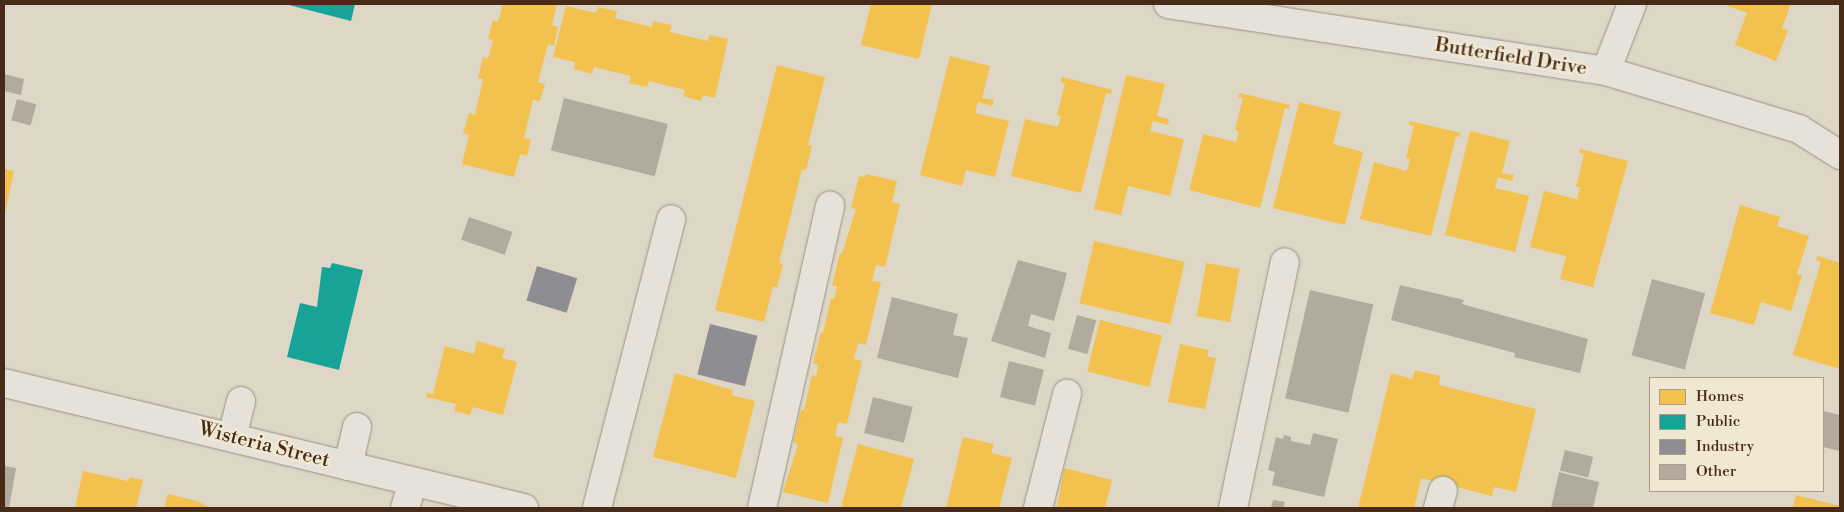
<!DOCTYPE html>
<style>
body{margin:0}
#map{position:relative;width:1844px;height:512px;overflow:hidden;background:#ded7c6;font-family:"Libre Bodoni",serif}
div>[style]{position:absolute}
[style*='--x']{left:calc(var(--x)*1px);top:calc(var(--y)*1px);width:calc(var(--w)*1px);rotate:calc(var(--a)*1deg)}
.homes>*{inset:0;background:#f2c14e;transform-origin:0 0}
.public>*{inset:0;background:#17a398}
.industry>*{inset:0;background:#8d8d92;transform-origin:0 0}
.building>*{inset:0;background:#b1aa9d;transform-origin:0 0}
.roads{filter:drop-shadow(0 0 1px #999185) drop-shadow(0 0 1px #999185)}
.minor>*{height:28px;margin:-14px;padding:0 14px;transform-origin:14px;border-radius:14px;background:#e6e2d9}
span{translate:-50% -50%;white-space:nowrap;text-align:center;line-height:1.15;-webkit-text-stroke:5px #f0e8d3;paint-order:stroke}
.street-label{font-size:20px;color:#472a17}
.frame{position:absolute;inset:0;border:5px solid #472a17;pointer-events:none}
.legend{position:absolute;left:1649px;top:377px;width:175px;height:115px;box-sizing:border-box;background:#f0e8d3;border:1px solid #ac9c88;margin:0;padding:6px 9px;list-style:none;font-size:15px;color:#472a17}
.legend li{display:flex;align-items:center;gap:10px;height:25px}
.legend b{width:25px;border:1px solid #ac9c88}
</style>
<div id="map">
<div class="homes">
<div style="clip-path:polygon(503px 4px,557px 4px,552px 25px,558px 27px,554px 46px,548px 44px,538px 82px,545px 84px,540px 101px,533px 100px,524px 138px,531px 139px,527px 156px,520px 154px,514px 177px,462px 164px,469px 135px,463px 134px,469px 113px,475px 115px,483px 79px,478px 78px,483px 57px,488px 59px,493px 40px,488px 39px,493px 20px,498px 22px)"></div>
<div style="clip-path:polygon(871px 4px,932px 4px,919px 59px,861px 45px)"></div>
<div style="clip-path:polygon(1723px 4px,1791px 4px,1782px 28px,1788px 31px,1776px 61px,1735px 45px,1747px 13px)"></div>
<div style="clip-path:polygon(566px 6px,596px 13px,598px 7px,617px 11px,615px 18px,652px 27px,653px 21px,672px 25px,670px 32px,708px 41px,709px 35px,728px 39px,715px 98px,703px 95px,701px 101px,683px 96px,685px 90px,649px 81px,647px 87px,629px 83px,631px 76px,594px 67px,592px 74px,574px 69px,575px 62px,553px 57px)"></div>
<div style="clip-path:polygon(950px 56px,990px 66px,982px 98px,994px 100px,992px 106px,978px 102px,975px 113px,1009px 121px,995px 177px,966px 170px,962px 186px,920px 175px)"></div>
<div style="clip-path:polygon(777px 65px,825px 77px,808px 145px,812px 146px,806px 170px,802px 169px,779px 263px,783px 264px,777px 288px,773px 286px,764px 322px,715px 310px)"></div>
<div style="clip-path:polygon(1126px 75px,1165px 84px,1157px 116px,1169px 119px,1168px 125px,1153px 121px,1150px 131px,1184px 139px,1170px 196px,1128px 186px,1121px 215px,1094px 209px)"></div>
<div style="clip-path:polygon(1062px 77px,1112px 90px,1111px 94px,1106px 93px,1081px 193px,1011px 176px,1025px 119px,1058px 127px,1061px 116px,1057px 115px,1065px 83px,1061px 82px)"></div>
<div style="clip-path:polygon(1240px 93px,1290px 105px,1289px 109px,1285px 108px,1260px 208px,1189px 190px,1203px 134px,1236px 142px,1239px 131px,1235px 130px,1243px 98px,1238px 97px)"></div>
<div style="clip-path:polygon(1299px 102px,1341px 112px,1333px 144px,1363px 152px,1345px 225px,1273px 208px)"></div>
<div style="clip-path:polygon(1410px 121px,1461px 133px,1460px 137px,1456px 136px,1431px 236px,1360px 219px,1374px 162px,1407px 171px,1410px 159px,1406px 158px,1414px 126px,1409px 125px)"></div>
<div style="clip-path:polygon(1470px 131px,1510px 141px,1502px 173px,1514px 175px,1512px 181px,1498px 177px,1495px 188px,1529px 196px,1515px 252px,1445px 235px)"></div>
<div style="clip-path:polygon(1580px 149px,1628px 161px,1593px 287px,1560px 279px,1566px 256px,1530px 247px,1544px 191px,1577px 199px,1580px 187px,1576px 187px,1584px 154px,1579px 153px)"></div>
<div style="clip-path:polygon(4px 169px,14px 171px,5px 213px,4px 213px)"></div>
<div style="clip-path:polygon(866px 174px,897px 181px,892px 202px,900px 204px,885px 267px,876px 265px,872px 281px,881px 282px,866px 345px,858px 343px,854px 359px,862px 361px,847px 424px,838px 422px,835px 436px,843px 438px,828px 503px,783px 492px,798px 444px,793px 442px,801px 410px,804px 410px,812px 375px,816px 377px,818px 365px,813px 363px,821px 332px,823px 333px,831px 298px,834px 299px,837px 286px,832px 286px,840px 253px,842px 254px,856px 209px,851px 208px,859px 176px,865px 177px)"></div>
<div style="clip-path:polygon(1740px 205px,1780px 217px,1777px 226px,1809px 236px,1797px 274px,1802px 275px,1791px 311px,1761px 302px,1754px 325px,1710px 313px)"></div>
<div style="left:1094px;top:241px;width:93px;height:64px;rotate:13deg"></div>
<div style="clip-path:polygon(1818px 256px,1840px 263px,1840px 369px,1793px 355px,1821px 262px,1816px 260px)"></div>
<div style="left:1206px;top:263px;width:34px;height:54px;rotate:10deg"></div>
<div style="left:1100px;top:320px;width:64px;height:53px;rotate:14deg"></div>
<div style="clip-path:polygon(477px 341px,505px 349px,502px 358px,517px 362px,503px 415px,473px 407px,470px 415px,454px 411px,456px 404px,426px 397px,427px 393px,433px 394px,445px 346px,474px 354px)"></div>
<div style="clip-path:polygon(1180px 344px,1209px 350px,1207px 356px,1216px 358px,1205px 409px,1168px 402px)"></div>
<div style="clip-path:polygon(1415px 370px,1440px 376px,1439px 385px,1536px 409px,1516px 492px,1494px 487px,1492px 496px,1421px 478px,1414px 508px,1358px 508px,1391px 373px,1412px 379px)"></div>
<div style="clip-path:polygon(675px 373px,733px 390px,732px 395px,755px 401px,736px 478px,653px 457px)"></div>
<div style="clip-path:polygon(963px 437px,994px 444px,991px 453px,1012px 458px,999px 508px,946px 508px)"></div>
<div style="clip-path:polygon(858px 444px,914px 459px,901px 508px,841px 508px)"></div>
<div style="clip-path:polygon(1064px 468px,1112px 480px,1105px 508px,1057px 508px)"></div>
<div style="clip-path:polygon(83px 471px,128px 481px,129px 477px,143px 480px,136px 508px,75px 508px)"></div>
<div style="clip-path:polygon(168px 494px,197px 501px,211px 508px,164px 508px)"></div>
<div style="clip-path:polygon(1796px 495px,1840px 506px,1840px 508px,1793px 508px)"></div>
</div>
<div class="public">
<div style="clip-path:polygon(285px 4px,355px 4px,351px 21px)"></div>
<div style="clip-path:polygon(332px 263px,363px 270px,339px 370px,287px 357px,300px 303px,317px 307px,322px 267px,330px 268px)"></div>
</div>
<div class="industry">
<div style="left:537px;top:266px;width:42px;height:36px;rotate:17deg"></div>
<div style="left:710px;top:324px;width:49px;height:52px;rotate:14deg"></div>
</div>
<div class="building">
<div style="clip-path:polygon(4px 74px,24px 79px,21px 95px,4px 91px)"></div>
<div style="left:564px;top:98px;width:107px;height:54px;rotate:14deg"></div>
<div style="left:17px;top:99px;width:20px;height:22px;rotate:15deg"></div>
<div style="left:469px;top:217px;width:46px;height:24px;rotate:19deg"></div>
<div style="clip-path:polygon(1018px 260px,1067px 273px,1054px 321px,1031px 314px,1028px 326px,1051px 333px,1045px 358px,991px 341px)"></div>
<div style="left:1652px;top:279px;width:55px;height:79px;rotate:15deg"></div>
<div style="clip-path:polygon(1400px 285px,1464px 300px,1462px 304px,1588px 339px,1580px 373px,1514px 357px,1515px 353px,1391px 320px)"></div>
<div style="left:1310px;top:290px;width:65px;height:111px;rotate:13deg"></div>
<div style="clip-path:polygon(892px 297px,958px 314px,953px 335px,968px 338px,958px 378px,877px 358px)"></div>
<div style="left:1077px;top:315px;width:20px;height:35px;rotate:15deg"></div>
<div style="left:1009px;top:361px;width:36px;height:37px;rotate:14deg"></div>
<div style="left:873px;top:397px;width:41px;height:37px;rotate:14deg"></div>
<div style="clip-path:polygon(1823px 411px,1840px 415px,1840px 451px,1823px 447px)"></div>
<div style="clip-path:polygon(1313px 433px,1338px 439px,1324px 497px,1272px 485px,1275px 472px,1268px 470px,1276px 437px,1283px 439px,1284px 435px,1291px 437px,1291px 441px,1310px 445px)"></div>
<div style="left:1565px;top:450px;width:29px;height:21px;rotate:14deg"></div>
<div style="clip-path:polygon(4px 466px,16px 468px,9px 508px,4px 508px)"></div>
<div style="clip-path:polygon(1559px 472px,1599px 482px,1593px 508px,1551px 508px)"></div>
<div style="clip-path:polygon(1273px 500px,1285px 502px,1283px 508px,1271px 508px)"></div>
</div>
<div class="roads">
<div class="minor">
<div style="--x:1168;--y:4;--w:443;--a:8.7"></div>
<div style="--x:1606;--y:71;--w:202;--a:16.7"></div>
<div style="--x:1799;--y:129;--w:49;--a:32.4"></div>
<div style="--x:1606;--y:71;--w:72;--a:-68.8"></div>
<div style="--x:4;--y:383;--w:535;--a:13.52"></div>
<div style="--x:232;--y:437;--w:37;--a:-76"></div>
<div style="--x:348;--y:466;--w:40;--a:-77"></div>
<div style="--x:405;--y:508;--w:27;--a:-73"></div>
<div style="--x:597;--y:508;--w:298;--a:-75.6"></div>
<div style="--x:762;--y:508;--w:310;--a:-77.3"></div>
<div style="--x:1038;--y:508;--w:118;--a:-75.7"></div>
<div style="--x:1233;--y:508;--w:251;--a:-78.1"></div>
<div style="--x:1438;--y:508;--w:18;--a:-74"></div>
</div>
</div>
<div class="street-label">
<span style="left:1511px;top:57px;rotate:9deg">Butterfield Drive</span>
<span style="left:264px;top:445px;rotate:14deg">Wisteria Street</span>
</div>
<div class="frame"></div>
<ul class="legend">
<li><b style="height:14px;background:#f2c14e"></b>Homes</li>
<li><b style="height:14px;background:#17a398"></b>Public</li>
<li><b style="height:14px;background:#8d8d92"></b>Industry</li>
<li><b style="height:14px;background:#b1aa9d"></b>Other</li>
</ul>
</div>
